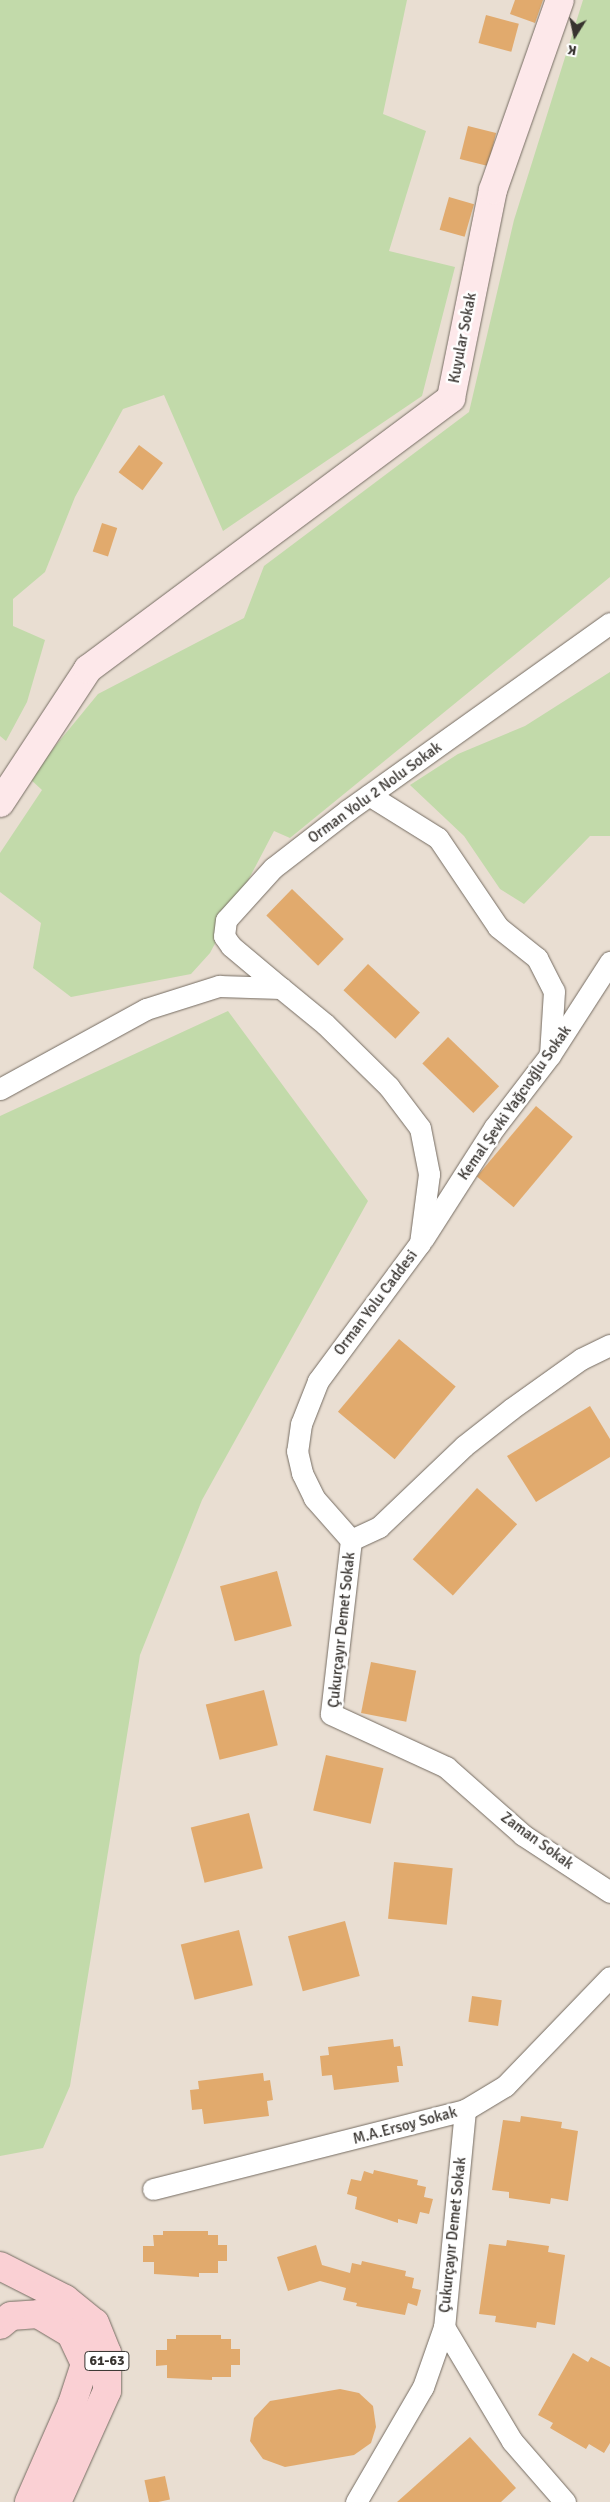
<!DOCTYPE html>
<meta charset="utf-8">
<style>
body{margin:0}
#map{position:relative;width:610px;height:2502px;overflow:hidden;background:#e9ded2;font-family:Signika,sans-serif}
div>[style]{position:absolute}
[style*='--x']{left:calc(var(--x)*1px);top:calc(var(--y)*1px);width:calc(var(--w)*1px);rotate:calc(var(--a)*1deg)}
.green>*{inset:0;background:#c2daaa}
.building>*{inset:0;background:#e1aa6d;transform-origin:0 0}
.roads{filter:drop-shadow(0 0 1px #756c62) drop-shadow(0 0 1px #756c62)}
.street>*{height:21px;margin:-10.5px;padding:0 10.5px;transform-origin:10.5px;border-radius:10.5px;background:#fff}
.secondary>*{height:28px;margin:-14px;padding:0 14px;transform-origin:14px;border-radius:14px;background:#fde8ea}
.primary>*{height:28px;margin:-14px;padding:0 14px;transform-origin:14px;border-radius:14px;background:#fad0d4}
span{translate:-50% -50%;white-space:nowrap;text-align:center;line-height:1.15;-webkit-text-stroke:5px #fff;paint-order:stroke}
.shield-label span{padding:1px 4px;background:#fff;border:1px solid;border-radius:4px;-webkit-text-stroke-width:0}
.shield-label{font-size:14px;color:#37332f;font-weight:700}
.street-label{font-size:15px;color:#37332f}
.north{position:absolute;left:550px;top:10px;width:50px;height:50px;-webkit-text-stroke:4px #fff;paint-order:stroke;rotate:190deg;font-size:14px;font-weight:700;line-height:20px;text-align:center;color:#37332f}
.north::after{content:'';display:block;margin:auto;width:18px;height:22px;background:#37332f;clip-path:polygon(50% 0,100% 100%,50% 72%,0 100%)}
</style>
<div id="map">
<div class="green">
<div style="clip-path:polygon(0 0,407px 0,383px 114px,426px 131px,389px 251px,455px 267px,422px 396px,223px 531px,164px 395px,123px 409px,75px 497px,45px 572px,13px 599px,13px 626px,45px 640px,27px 702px,6px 741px,0 736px)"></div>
<div style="clip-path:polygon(583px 0,610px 0,610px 577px,290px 838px,274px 831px,210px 953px,191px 974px,71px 997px,33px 968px,41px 923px,0 892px,0 853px,42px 790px,29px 778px,98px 694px,244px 618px,264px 566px,469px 412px,514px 220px)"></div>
<div style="clip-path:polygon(610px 672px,610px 836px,590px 836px,524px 904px,500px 889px,464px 836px,410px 785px,458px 754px,525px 726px)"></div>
<div style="clip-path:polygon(228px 1011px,368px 1201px,202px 1500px,140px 1655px,70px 2086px,43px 2148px,0 2156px,0 1116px)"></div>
</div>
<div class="building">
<div style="clip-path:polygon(515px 0,543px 0,535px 23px,510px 14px)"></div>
<div style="left:486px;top:15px;width:34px;height:29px;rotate:15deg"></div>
<div style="left:468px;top:126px;width:29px;height:34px;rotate:14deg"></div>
<div style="left:449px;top:197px;width:26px;height:34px;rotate:16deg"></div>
<div style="left:139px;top:445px;width:30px;height:34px;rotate:37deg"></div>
<div style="left:102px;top:523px;width:16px;height:30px;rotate:18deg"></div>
<div style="left:292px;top:889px;width:72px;height:37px;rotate:44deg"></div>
<div style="left:368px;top:964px;width:71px;height:36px;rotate:43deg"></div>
<div style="left:448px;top:1037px;width:71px;height:37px;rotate:44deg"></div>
<div style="left:536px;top:1106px;width:48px;height:92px;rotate:40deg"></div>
<div style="left:399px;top:1339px;width:74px;height:95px;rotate:40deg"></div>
<div style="clip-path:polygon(590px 1406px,610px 1439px,610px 1457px,536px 1502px,507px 1456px)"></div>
<div style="left:477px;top:1488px;width:54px;height:96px;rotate:42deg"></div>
<div style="left:277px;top:1571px;width:57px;height:59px;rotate:75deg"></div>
<div style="left:371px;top:1662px;width:46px;height:52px;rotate:11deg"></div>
<div style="left:264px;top:1690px;width:57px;height:60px;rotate:76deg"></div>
<div style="left:326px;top:1755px;width:59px;height:57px;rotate:13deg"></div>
<div style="left:249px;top:1813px;width:57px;height:60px;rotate:76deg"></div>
<div style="left:394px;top:1862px;width:59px;height:57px;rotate:6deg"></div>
<div style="left:345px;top:1921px;width:57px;height:59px;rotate:75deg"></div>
<div style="left:239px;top:1930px;width:57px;height:60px;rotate:76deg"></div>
<div style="left:472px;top:1996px;width:30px;height:26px;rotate:8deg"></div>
<div style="clip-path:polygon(393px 2039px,394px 2047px,400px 2046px,403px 2066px,397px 2066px,399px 2082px,334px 2090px,332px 2075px,322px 2076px,320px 2056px,329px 2055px,328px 2047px)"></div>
<div style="clip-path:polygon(263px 2073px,264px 2081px,270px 2080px,273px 2100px,267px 2101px,269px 2116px,204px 2124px,202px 2109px,192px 2110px,190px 2090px,199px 2089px,198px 2081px)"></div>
<div style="clip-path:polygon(521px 2116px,562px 2122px,561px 2128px,578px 2131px,568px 2201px,551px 2198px,550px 2204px,509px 2198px,509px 2192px,492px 2190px,503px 2120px,520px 2122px)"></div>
<div style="clip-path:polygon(374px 2170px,418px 2180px,417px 2185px,426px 2187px,424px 2197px,433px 2199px,429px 2214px,420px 2212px,417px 2224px,398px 2219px,398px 2223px,355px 2209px,357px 2197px,347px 2194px,351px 2179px,361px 2181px,364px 2171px,373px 2174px)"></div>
<div style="clip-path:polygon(163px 2231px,208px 2231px,208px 2235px,218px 2235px,218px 2245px,227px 2245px,227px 2261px,218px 2261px,218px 2273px,199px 2273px,199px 2277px,154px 2274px,154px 2262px,143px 2262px,143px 2246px,154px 2246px,153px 2235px,163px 2235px)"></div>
<div style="clip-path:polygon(507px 2240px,549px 2246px,548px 2252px,565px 2255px,555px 2325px,537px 2322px,536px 2328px,495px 2322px,496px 2316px,479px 2314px,489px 2244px,506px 2246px)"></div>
<div style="clip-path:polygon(316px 2245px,322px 2265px,350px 2273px,352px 2263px,361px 2265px,362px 2261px,406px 2271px,405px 2276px,414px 2278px,412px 2288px,421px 2290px,417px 2306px,408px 2303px,405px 2315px,356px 2306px,357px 2303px,343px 2300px,346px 2288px,320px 2281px,288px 2291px,277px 2257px)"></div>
<div style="clip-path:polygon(176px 2335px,221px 2335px,221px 2339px,231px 2339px,231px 2349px,240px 2349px,240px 2365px,231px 2365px,231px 2377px,212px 2377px,212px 2380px,167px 2378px,167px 2365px,156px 2366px,156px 2350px,167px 2350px,167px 2339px,176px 2339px)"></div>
<div style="clip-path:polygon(573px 2353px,588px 2362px,591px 2357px,610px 2367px,610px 2443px,604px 2453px,589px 2444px,586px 2449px,550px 2428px,553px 2423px,538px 2415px)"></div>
<div style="clip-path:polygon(340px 2389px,359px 2393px,373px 2406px,376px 2427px,371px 2443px,354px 2455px,285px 2467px,263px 2459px,250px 2441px,254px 2418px,270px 2401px)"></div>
<div style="clip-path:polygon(470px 2437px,516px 2488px,501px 2502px,397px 2502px)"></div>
<div style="left:165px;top:2476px;width:24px;height:21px;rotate:78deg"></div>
</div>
<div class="roads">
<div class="street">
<div style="--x:369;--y:795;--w:81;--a:31.9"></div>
<div style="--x:438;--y:838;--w:107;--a:56"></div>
<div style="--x:498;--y:927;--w:50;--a:38.5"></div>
<div style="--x:537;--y:958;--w:37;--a:63"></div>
<div style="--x:554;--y:991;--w:64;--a:93.6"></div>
<div style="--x:281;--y:988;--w:65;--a:-140"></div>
<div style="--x:231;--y:946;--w:12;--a:-125"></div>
<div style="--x:224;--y:936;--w:16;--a:-83"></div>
<div style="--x:226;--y:920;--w:70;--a:-47.9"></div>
<div style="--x:273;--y:868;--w:95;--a:-37.7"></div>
<div style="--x:348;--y:810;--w:322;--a:-35.5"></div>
<div style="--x:0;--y:1089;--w:166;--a:-28.7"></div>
<div style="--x:146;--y:1009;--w:77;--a:-17.5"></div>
<div style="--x:219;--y:986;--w:62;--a:1.8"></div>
<div style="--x:281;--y:988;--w:57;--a:39.3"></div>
<div style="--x:325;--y:1024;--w:90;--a:44.5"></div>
<div style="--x:389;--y:1087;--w:51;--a:52.9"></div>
<div style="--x:420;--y:1128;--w:47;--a:78.9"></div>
<div style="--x:429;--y:1174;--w:70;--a:97.4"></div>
<div style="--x:420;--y:1243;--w:172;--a:126.5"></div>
<div style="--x:318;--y:1381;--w:46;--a:111.6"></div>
<div style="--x:301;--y:1424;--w:27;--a:98"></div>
<div style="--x:297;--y:1451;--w:23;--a:77"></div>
<div style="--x:302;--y:1473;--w:28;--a:64"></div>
<div style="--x:314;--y:1498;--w:56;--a:48.6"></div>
<div style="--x:423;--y:1239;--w:132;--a:-57.4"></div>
<div style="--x:494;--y:1128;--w:92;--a:-52.5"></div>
<div style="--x:550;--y:1055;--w:111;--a:-57.2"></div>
<div style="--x:351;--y:1540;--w:175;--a:96.6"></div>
<div style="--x:331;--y:1714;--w:127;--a:24.7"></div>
<div style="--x:446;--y:1767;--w:103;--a:41.4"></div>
<div style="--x:523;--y:1835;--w:104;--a:33.2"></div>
<div style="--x:351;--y:1540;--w:31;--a:-25"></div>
<div style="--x:379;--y:1527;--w:117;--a:-43.6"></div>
<div style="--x:464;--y:1446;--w:60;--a:-38.2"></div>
<div style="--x:511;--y:1409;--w:86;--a:-35.5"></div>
<div style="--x:581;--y:1359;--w:32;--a:-26"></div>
<div style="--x:465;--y:2110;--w:218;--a:95.5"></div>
<div style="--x:444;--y:2327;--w:133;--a:59.2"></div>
<div style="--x:512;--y:2441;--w:81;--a:49"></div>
<div style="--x:153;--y:2189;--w:322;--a:-14.2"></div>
<div style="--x:465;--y:2110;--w:47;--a:-31"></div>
<div style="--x:505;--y:2086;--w:151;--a:-46.1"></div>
<div style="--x:356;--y:2502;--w:133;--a:-59.8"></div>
<div style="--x:423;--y:2387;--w:64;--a:-70.7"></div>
</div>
<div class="secondary">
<div style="--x:0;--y:803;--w:160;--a:-56.7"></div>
<div style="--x:88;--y:669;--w:453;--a:-36.7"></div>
<div style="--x:451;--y:398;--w:212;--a:-78.6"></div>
<div style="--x:493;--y:190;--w:201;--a:-70.6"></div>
</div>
<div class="primary">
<div style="--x:0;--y:2266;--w:73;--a:26.9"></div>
<div style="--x:65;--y:2299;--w:38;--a:39"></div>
<div style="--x:95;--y:2323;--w:32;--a:68"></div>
<div style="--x:107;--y:2353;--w:38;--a:90"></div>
<div style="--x:107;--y:2391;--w:122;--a:114.2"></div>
<div style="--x:0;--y:2325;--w:14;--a:-39"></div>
<div style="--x:11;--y:2316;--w:27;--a:-4"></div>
<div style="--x:38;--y:2314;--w:39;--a:31"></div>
<div style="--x:71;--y:2334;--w:33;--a:65"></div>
<div style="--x:85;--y:2364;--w:42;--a:108"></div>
<div style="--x:72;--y:2404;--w:107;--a:113.7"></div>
</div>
</div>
<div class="shield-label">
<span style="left:107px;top:2361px">61-63</span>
</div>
<div class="street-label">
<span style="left:463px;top:338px;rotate:-79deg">Kuyular Sokak</span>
<span style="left:375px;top:793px;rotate:-36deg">Orman Yolu 2 Nolu Sokak</span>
<span style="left:515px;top:1103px;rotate:-55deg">Kemal Şevki Yağcıoğlu Sokak</span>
<span style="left:376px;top:1303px;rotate:-53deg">Orman Yolu Caddesi</span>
<span style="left:342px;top:1630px;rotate:-84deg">Çukurçayır Demet Sokak</span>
<span style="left:537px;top:1841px;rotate:36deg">Zaman Sokak</span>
<span style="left:405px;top:2126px;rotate:-15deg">M.A.Ersoy Sokak</span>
<span style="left:453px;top:2235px;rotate:-84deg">Çukurçayır Demet Sokak</span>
</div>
<div class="north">K</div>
</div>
